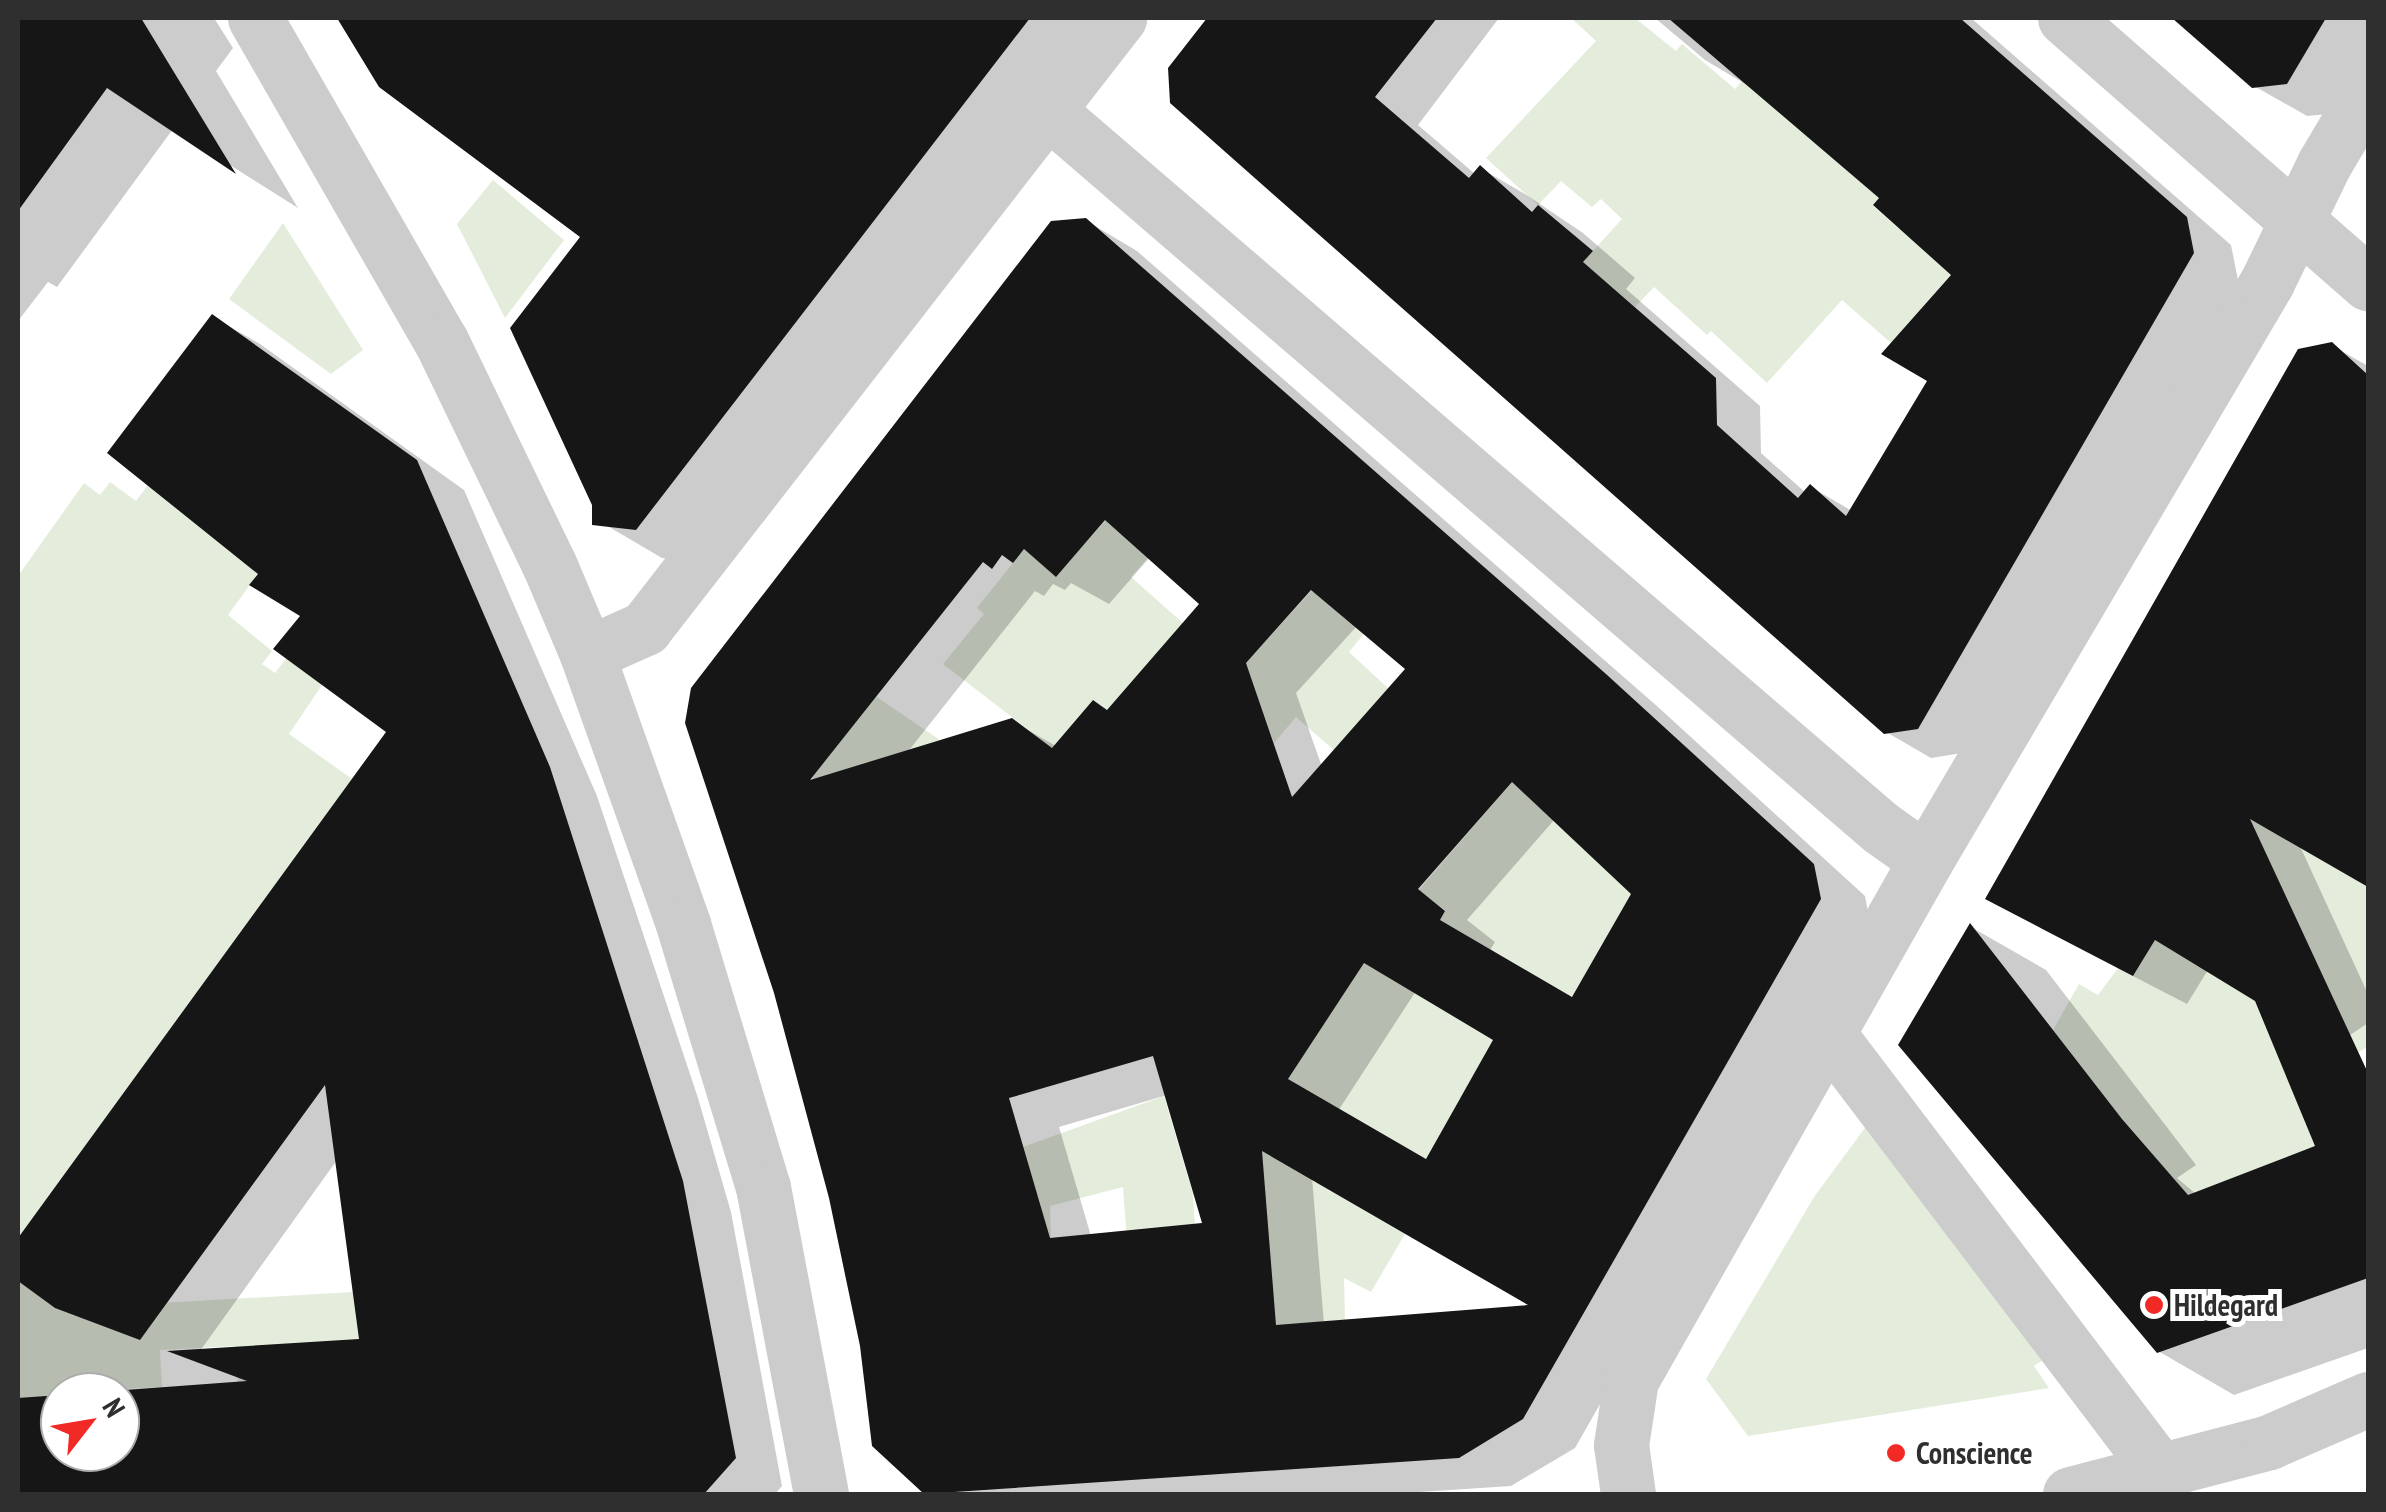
<!DOCTYPE html>
<style>
body{margin:0}
#map{position:relative;width:2386px;height:1512px;overflow:hidden;background:#fff;font-family:"PT Sans Narrow",sans-serif}
div>[style]{position:absolute}
[style*='--x']{left:calc(var(--x)*1px);top:calc(var(--y)*1px);width:calc(var(--w)*1px);rotate:calc(var(--a)*1deg)}
.green>*{inset:0;background:#e4eddc}
.shadow>*{inset:0;background:#0003}
.building>*{inset:0;background:#161616}
.minor>*{height:55px;margin:-27.5px;padding:0 27.5px;transform-origin:27.5px;border-radius:27.5px;background:#ccc}
.dots>*{width:28px;height:28px;translate:-50% -50%;box-sizing:border-box;border:5px solid #fff;border-radius:50%}
span{translate:-50% -50%;white-space:nowrap;text-align:center;line-height:1.15;-webkit-text-stroke:10px #fff;paint-order:stroke}
.poi-label{font-size:30px;color:#2f2f2f;font-weight:700}
.left{translate:0 -50%;text-align:left}
.frame{position:absolute;inset:0;border:20px solid #2f2f2f;pointer-events:none}
.north{position:absolute;left:40px;top:1372px;width:100px;height:100px;box-sizing:border-box;background:#fff;border:2px solid #acacac;border-radius:50%;rotate:59deg;font-size:28px;font-weight:700;line-height:40px;text-align:center;color:#2f2f2f}
.north::after{content:'';display:block;margin:auto;width:35px;height:45px;background:#f22a25;clip-path:polygon(50% 0,100% 100%,50% 72%,0 100%)}
</style>
<div id="map">
<div class="green">
<div style="clip-path:polygon(1571px 18px,1635px 18px,1676px 51px,1682px 44px,1735px 89px,1749px 73px,1794px 125px,1879px 198px,1873px 206px,1899px 229px,1909px 219px,1960px 264px,1891px 343px,1842px 300px,1767px 383px,1711px 331px,1707px 335px,1654px 287px,1635px 307px,1583px 262px,1622px 219px,1601px 199px,1592px 207px,1561px 181px,1538px 205px,1486px 158px,1596px 41px)"></div>
<div style="clip-path:polygon(493px 180px,564px 240px,505px 318px,457px 224px)"></div>
<div style="clip-path:polygon(283px 223px,363px 350px,331px 374px,229px 299px)"></div>
<div style="clip-path:polygon(154px 477px,261px 570px,228px 615px,272px 651px,262px 664px,275px 673px,294px 648px,322px 685px,289px 734px,352px 779px,18px 1238px,18px 576px,84px 483px,100px 495px,110px 482px,136px 501px)"></div>
<div style="clip-path:polygon(1106px 520px,1179px 522px,1131px 577px,1184px 624px,1107px 710px,1093px 700px,1052px 748px,943px 664px,984px 614px,977px 608px,1024px 549px,1056px 576px)"></div>
<div style="clip-path:polygon(1316px 586px,1367px 630px,1349px 652px,1388px 688px,1343px 758px,1296px 717px,1274px 743px,1246px 663px)"></div>
<div style="clip-path:polygon(862px 687px,940px 740px,814px 780px,807px 756px)"></div>
<div style="clip-path:polygon(1512px 782px,1563px 830px,1664px 842px,1572px 997px,1440px 920px,1445px 910px,1419px 890px)"></div>
<div style="clip-path:polygon(2237px 811px,2368px 887px,2368px 1047px,2358px 1052px,2317px 963px,2253px 996px,2270px 1037px,2358px 1154px,2259px 1168px,2188px 1195px,2122px 1119px,2053px 1030px,2079px 984px,2098px 995px,2118px 968px,2134px 975px,2155px 940px,2196px 965px)"></div>
<div style="clip-path:polygon(1349px 954px,1557px 1077px,1460px 1098px,1426px 1159px,1288px 1079px)"></div>
<div style="clip-path:polygon(1164px 1096px,1193px 1194px,1198px 1288px,1131px 1293px,1123px 1187px,1050px 1206px,1051px 1243px,1005px 1219px,1041px 1207px,1023px 1147px)"></div>
<div style="clip-path:polygon(1870px 1121px,2046px 1358px,2034px 1366px,2049px 1388px,1748px 1436px,1706px 1379px,1814px 1197px)"></div>
<div style="clip-path:polygon(1255px 1147px,1405px 1234px,1371px 1292px,1344px 1278px,1345px 1320px,1276px 1325px)"></div>
<div style="clip-path:polygon(18px 1281px,57px 1309px,353px 1292px,412px 1331px,239px 1404px,235px 1346px,160px 1350px,162px 1387px,60px 1392px,60px 1417px,18px 1421px)"></div>
</div>
<div class="shadow">
<div style="clip-path:polygon(18px 18px,214px 18px,233px 48px,216px 71px,298px 208px,173px 129px,57px 287px,48px 282px,18px 321px)"></div>
<div style="clip-path:polygon(340px 18px,694px 18px,601px 143px,797px 66px,837px 18px,1113px 18px,695px 562px,662px 558px,604px 524px,583px 237px,380px 85px)"></div>
<div style="clip-path:polygon(1210px 18px,1499px 18px,1418px 125px,1475px 174px,1480px 168px,1525px 194px,1583px 233px,1635px 278px,1626px 289px,1760px 406px,1761px 453px,1806px 493px,1811px 487px,1852px 511px,1931px 380px,1954px 275px,1883px 198px,1762px 94px,1705px 60px,1655px 18px,1971px 18px,2231px 245px,2238px 280px,1962px 753px,1931px 758px,1886px 732px,1171px 68px)"></div>
<div style="clip-path:polygon(2176px 18px,2368px 18px,2368px 63px,2339px 113px,2307px 116px,2254px 86px)"></div>
<div style="clip-path:polygon(evenodd,1085px 220px,1137px 251px,1658px 707px,1865px 896px,1871px 929px,1575px 1448px,1511px 1486px,1389px 1494px,929px 1494px,875px 1445px,862px 1345px,831px 1197px,776px 993px,687px 723px,1085px 220px,1150px 557px,1202px 603px,1109px 712px,1056px 746px,1012px 721px,906px 754px,1035px 591px,1044px 596px,1053px 584px,1065px 590px,1071px 583px,1109px 604px,1150px 557px,1085px 220px,1357px 626px,1408px 669px,1322px 767px,1296px 693px,1357px 626px,1085px 220px,1555px 819px,1634px 893px,1573px 1000px,1489px 952px,1495px 942px,1467px 920px,1555px 819px,1085px 220px,1416px 991px,1497px 1039px,1427px 1162px,1338px 1111px,1416px 991px,1085px 220px,1167px 1095px,1205px 1226px,1091px 1236px,1059px 1127px,1167px 1095px,1085px 220px,1312px 1177px,1536px 1307px,1324px 1324px,1312px 1177px)"></div>
<div style="clip-path:polygon(evenodd,213px 317px,260px 344px,464px 490px,597px 796px,698px 1098px,731px 1212px,782px 1486px,775px 1494px,18px 1494px,18px 1243px,390px 731px,304px 615px,261px 573px,213px 317px,337px 1160px,362px 1342px,200px 1351px,337px 1160px,213px 317px,60px 1392px,120px 1392px,120px 1452px,60px 1452px,60px 1392px)"></div>
<div style="clip-path:polygon(2331px 345px,2368px 366px,2368px 884px,2299px 844px,2368px 994px,2368px 1023px,2320px 1055px,2257px 999px,2208px 970px,2187px 1004px,2040px 928px)"></div>
<div style="clip-path:polygon(1971px 927px,2046px 970px,2196px 1165px,2177px 1178px,2196px 1194px,2319px 1148px,2305px 1115px,2368px 1083px,2368px 1348px,2234px 1395px,2158px 1351px)"></div>
</div>
<div class="building">
<div style="clip-path:polygon(18px 18px,141px 18px,236px 174px,107px 88px,18px 211px)"></div>
<div style="clip-path:polygon(337px 18px,1030px 18px,636px 530px,592px 525px,592px 505px,510px 328px,580px 237px,379px 87px)"></div>
<div style="clip-path:polygon(1207px 18px,1437px 18px,1375px 97px,1469px 178px,1480px 165px,1532px 212px,1538px 205px,1593px 251px,1583px 262px,1716px 378px,1717px 425px,1798px 498px,1810px 484px,1846px 516px,1927px 381px,1881px 354px,1951px 275px,1873px 205px,1879px 198px,1668px 18px,1960px 18px,2187px 217px,2194px 253px,1918px 729px,1884px 734px,1170px 103px,1168px 68px)"></div>
<div style="clip-path:polygon(2172px 18px,2326px 18px,2287px 84px,2252px 88px)"></div>
<div style="clip-path:polygon(evenodd,1086px 218px,1606px 674px,1814px 864px,1821px 899px,1523px 1419px,1459px 1458px,924px 1494px,872px 1446px,860px 1346px,829px 1198px,774px 993px,685px 723px,691px 688px,1051px 221px,1086px 218px,1105px 520px,1199px 604px,1107px 710px,1093px 700px,1052px 748px,1012px 718px,810px 780px,983px 562px,992px 569px,1002px 555px,1013px 563px,1024px 549px,1056px 577px,1105px 520px,1086px 218px,1311px 590px,1405px 669px,1292px 797px,1246px 663px,1311px 590px,1086px 218px,1512px 782px,1631px 894px,1572px 997px,1440px 920px,1445px 911px,1418px 889px,1512px 782px,1086px 218px,1364px 963px,1493px 1040px,1426px 1159px,1288px 1079px,1364px 963px,1086px 218px,1153px 1056px,1202px 1223px,1050px 1238px,1009px 1098px,1153px 1056px,1086px 218px,1262px 1151px,1528px 1305px,1276px 1325px,1262px 1151px)"></div>
<div style="clip-path:polygon(212px 314px,417px 460px,550px 767px,683px 1181px,736px 1458px,704px 1494px,18px 1494px,18px 1398px,60px 1395px,60px 1452px,120px 1452px,120px 1392px,98px 1392px,247px 1381px,167px 1351px,359px 1339px,325px 1085px,140px 1340px,55px 1308px,18px 1281px,18px 1238px,386px 732px,273px 649px,300px 616px,249px 585px,258px 574px,107px 453px)"></div>
<div style="clip-path:polygon(2332px 342px,2368px 375px,2368px 887px,2250px 819px,2368px 1073px,2368px 1278px,2157px 1353px,1898px 1045px,1970px 923px,2122px 1119px,2188px 1195px,2315px 1146px,2255px 1001px,2155px 940px,2133px 976px,1985px 899px,2298px 349px)"></div>
</div>
<div class="minor">
<div style="--x:255;--y:18;--w:373;--a:60.1"></div>
<div style="--x:441;--y:341;--w:248;--a:64.2"></div>
<div style="--x:549;--y:564;--w:98;--a:67.1"></div>
<div style="--x:587;--y:654;--w:287;--a:70.4"></div>
<div style="--x:683;--y:924;--w:275;--a:73.1"></div>
<div style="--x:763;--y:1187;--w:312;--a:79.3"></div>
<div style="--x:2065;--y:18;--w:403;--a:41.2"></div>
<div style="--x:1047;--y:110;--w:1100;--a:40.73"></div>
<div style="--x:1881;--y:828;--w:55;--a:35.4"></div>
<div style="--x:587;--y:654;--w:64;--a:-24.1"></div>
<div style="--x:645;--y:628;--w:773;--a:-52.15"></div>
<div style="--x:1829;--y:1035;--w:547;--a:52.8"></div>
<div style="--x:1628;--y:1494;--w:49;--a:-98.1"></div>
<div style="--x:1621;--y:1445;--w:66;--a:-81.3"></div>
<div style="--x:1631;--y:1380;--w:598;--a:-60.43"></div>
<div style="--x:1926;--y:860;--w:671;--a:-59.46"></div>
<div style="--x:2267;--y:282;--w:131;--a:-64.2"></div>
<div style="--x:2324;--y:164;--w:86;--a:-59.3"></div>
<div style="--x:2070;--y:1494;--w:206;--a:-14.6"></div>
<div style="--x:2269;--y:1442;--w:108;--a:-23.5"></div>
</div>
<div class="dots">
<div style="left:2154px;top:1305px;background:#f22a25"></div>
<div style="left:1896px;top:1453px;background:#f22a25"></div>
</div>
<div class="poi-label">
<span class="left" style="left:2174px;top:1305px">Hildegard</span>
<span class="left" style="left:1916px;top:1453px">Conscience</span>
</div>
<div class="frame"></div>
<div class="north">N</div>
</div>
